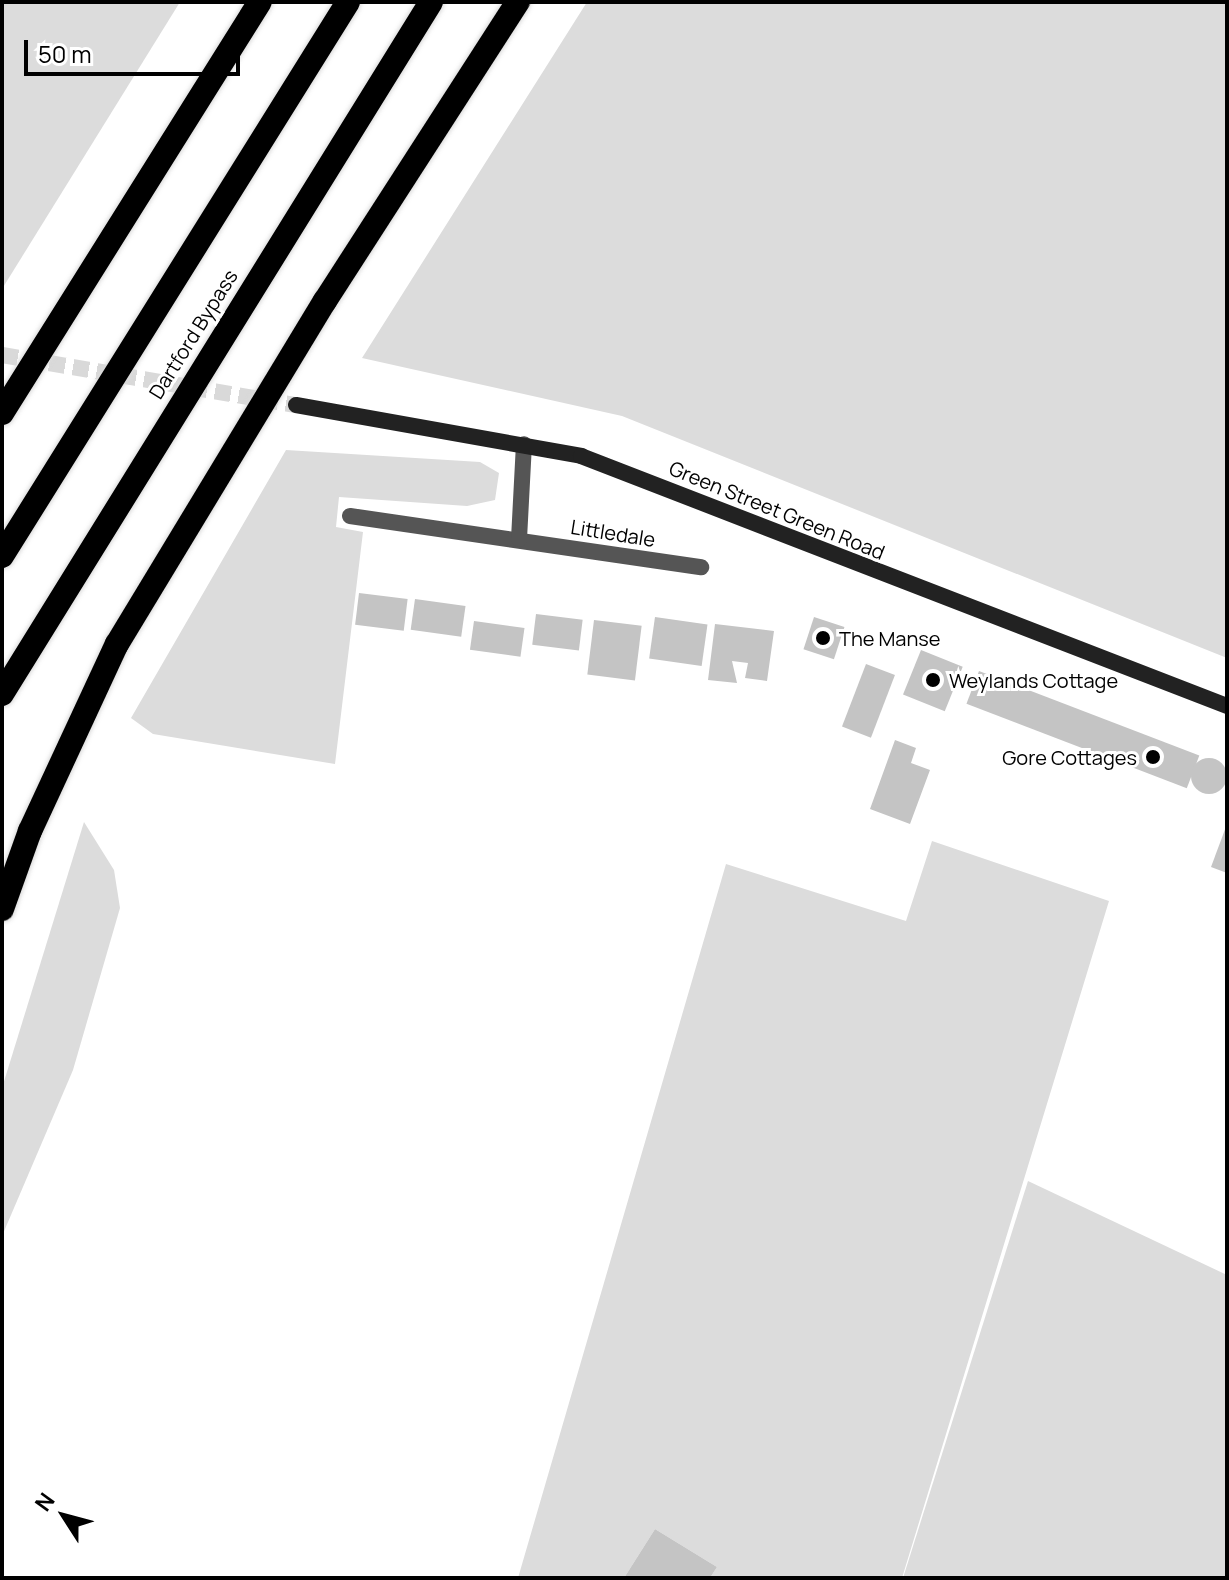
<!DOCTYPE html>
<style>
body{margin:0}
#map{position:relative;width:1229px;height:1580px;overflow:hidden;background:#fff;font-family:Manrope,sans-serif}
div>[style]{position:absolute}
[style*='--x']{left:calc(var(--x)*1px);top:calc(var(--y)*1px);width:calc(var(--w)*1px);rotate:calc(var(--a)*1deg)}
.green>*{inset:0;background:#dcdcdc}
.building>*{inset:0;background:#c4c4c4;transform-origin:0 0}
.round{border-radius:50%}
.secondary-tunnel>*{height:16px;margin-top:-8px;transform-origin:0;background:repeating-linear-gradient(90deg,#d9d9d9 0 16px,transparent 0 24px)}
.street>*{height:16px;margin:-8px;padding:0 8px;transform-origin:8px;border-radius:8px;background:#555}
.secondary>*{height:16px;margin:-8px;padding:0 8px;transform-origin:8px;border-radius:8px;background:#222}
.bridges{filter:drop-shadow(0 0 2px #dbdbdb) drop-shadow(0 0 2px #dbdbdb)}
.highway-bridge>*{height:24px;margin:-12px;padding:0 12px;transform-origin:12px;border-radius:12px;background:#000}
.dots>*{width:22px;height:22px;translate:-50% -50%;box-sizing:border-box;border:4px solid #fff;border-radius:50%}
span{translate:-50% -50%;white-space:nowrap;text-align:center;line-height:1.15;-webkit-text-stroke:6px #fff;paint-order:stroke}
.street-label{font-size:20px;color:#000}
.poi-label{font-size:20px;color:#000}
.left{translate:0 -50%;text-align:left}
.right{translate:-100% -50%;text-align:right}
.frame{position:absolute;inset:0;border:4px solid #000;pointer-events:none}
.north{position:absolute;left:24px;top:1476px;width:80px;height:80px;-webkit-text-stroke:6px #fff;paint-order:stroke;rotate:306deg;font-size:22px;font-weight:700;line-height:32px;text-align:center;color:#000}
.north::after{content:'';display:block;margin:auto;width:28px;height:36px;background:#000;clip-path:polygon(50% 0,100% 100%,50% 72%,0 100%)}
.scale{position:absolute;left:24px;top:40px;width:216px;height:36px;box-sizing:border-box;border:4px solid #000;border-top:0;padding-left:10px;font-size:24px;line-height:28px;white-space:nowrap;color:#000;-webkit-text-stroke:6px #fff;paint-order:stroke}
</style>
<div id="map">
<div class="green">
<div style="clip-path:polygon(2px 2px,180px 2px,2px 289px)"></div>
<div style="clip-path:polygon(587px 2px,1227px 2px,1227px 658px,622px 416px,362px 358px)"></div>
<div style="clip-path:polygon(286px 450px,480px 462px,499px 473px,495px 500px,467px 506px,339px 497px,336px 527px,363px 532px,335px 764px,153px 734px,131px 718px)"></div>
<div style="clip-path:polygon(84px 822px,114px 870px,120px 908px,73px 1070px,2px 1236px,2px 1088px)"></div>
<div style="clip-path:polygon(932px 841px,1109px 901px,902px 1578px,710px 1578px,717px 1567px,655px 1529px,624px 1578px,518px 1578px,726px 864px,906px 921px)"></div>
<div style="clip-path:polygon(1028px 1181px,1227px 1275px,1227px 1578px,903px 1578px)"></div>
</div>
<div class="building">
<div style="left:359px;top:593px;width:49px;height:32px;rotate:7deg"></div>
<div style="left:415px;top:599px;width:51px;height:31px;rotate:8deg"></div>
<div style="left:536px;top:614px;width:47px;height:31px;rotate:7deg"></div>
<div style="left:655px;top:617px;width:53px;height:42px;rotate:8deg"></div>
<div style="left:814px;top:617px;width:32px;height:34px;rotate:18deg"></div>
<div style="left:594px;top:620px;width:48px;height:55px;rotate:7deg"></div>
<div style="left:474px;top:621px;width:51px;height:29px;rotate:8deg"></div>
<div style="clip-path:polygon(715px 624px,774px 631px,767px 681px,745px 678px,748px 663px,732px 661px,737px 683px,708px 680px)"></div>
<div style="left:921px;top:650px;width:45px;height:48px;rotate:22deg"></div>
<div style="left:866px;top:664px;width:31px;height:67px;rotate:21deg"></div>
<div style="left:979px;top:671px;width:236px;height:35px;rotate:21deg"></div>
<div style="clip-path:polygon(895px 740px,916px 748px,911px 763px,930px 770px,910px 824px,870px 809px)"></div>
<div class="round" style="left:1191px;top:758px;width:36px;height:36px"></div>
<div style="clip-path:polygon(1227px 824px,1227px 873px,1211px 867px)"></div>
<div style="clip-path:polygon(655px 1529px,717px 1567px,710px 1578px,624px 1578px)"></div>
</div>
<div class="secondary-tunnel">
<div style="--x:2;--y:355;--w:298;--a:9.7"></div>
</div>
<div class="street">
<div style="--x:350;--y:516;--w:355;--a:8.3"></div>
<div style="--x:519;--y:539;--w:95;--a:-87"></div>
</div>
<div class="secondary">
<div style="--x:296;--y:405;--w:290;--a:10.1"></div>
<div style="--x:581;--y:456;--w:693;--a:21.16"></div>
</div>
<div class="bridges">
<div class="highway-bridge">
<div style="--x:2;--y:413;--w:485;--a:-57.9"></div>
<div style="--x:2;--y:556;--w:653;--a:-58.01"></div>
<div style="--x:2;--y:694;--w:814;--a:-58.2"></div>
<div style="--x:2;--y:909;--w:83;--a:-70.3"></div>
<div style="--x:30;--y:831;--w:206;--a:-65.1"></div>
<div style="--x:117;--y:644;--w:401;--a:-58.8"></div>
<div style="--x:325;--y:301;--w:356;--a:-57.2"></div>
</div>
</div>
<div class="dots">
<div style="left:823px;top:638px;background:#000"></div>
<div style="left:933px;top:680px;background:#000"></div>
<div style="left:1153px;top:757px;background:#000"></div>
</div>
<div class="street-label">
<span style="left:193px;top:334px;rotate:-58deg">Dartford Bypass</span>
<span style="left:777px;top:510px;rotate:22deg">Green Street Green Road</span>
<span style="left:613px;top:533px;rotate:9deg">Littledale</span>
</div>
<div class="poi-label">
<span class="left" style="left:839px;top:638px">The Manse</span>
<span class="left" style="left:949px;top:680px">Weylands Cottage</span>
<span class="right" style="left:1137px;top:757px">Gore Cottages</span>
</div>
<div class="frame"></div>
<div class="north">N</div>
<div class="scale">50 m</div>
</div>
